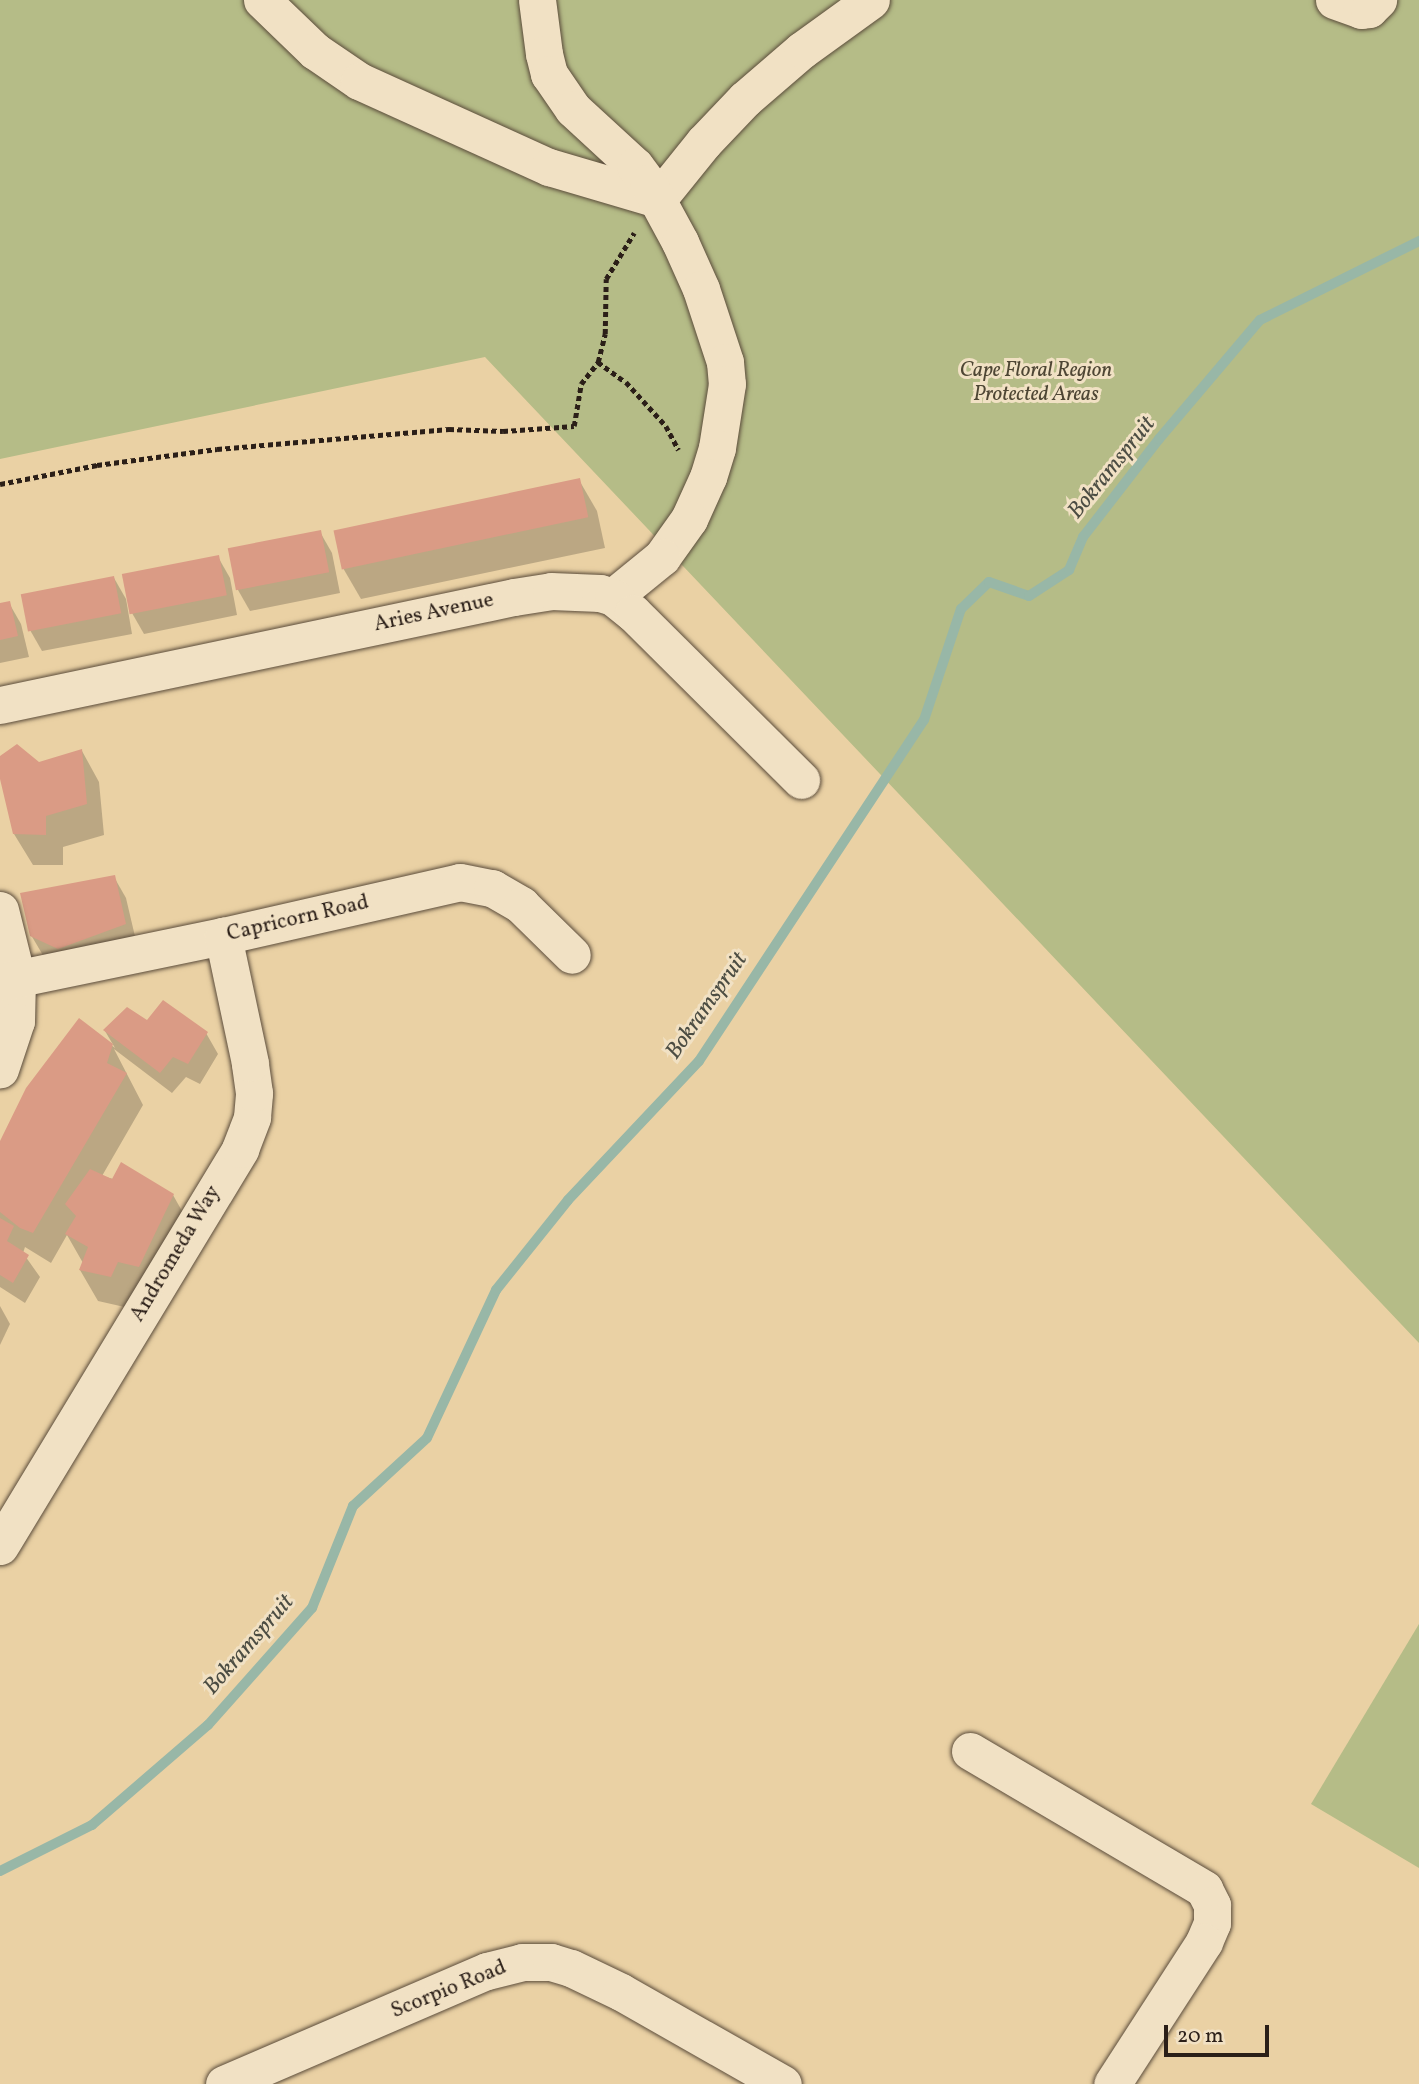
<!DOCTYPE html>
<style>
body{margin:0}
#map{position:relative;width:1419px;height:2084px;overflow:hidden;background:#ead1a4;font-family:Vollkorn,serif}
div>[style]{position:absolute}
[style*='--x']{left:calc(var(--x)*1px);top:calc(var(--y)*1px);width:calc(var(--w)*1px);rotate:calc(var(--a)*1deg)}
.green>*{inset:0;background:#b5bc87}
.shadow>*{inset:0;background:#0003}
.stream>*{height:10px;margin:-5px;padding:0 5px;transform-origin:5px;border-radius:5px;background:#98b7a7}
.building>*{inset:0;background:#da9b85;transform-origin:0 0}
.path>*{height:4.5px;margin-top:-2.25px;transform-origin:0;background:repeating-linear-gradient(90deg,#2b1f18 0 5px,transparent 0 8.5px)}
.roads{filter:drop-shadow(0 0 2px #5b4c3b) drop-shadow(0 0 2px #5b4c3b)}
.minor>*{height:37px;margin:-18.5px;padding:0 18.5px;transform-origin:18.5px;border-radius:18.5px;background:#f1e1c4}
span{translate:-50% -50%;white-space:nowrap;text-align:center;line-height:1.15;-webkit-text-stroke:6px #f1e1c4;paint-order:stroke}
.park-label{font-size:21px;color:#4e4634;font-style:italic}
.street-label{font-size:21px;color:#2b1f18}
.water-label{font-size:23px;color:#4c4d43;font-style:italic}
.scale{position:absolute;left:1164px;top:2025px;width:105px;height:32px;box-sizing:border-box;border:4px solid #2b1f18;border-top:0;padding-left:9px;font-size:21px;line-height:24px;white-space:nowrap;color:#2b1f18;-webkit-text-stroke:5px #f1e1c4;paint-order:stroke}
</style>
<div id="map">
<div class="green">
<div style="clip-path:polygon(0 0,1419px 0,1419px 1343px,485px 357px,0 459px)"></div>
<div style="clip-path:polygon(1419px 1624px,1419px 1868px,1311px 1804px)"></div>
</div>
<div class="shadow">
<div style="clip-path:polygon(579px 480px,597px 511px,605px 548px,361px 599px,343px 568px)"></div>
<div style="clip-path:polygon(320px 532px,332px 553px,340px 593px,250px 611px,238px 590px,230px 550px)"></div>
<div style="clip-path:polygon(218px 557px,230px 578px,237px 615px,144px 634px,132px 613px,124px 575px)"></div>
<div style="clip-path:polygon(114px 578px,126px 599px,132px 634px,42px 651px,30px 630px,23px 595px)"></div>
<div style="clip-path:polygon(9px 603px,21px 624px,29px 657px,0 663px,0 605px)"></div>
<div style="clip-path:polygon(82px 751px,99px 782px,104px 835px,63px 847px,63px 865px,33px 865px,14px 834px,0 759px,38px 764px)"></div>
<div style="clip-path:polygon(114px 877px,126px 898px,137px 945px,44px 957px,31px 935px)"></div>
<div style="clip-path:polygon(79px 1020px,115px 1048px,105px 1031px,148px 1022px,206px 1033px,218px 1054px,200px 1084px,186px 1077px,172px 1093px,114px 1049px,143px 1105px,102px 1176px,173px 1195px,191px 1227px,129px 1308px,98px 1301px,80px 1270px,83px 1263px,67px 1235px,51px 1263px,25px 1247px,23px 1253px,40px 1277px,25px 1303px,0 1287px,0 1144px)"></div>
<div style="clip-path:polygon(0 1306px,10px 1324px,0 1345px)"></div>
</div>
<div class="stream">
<div style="--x:0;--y:1871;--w:103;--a:-26.6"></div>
<div style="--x:92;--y:1825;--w:153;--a:-40.8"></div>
<div style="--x:208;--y:1725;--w:157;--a:-48.4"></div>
<div style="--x:312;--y:1608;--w:110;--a:-68.1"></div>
<div style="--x:353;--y:1506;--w:100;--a:-42.6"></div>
<div style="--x:427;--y:1438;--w:163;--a:-65"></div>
<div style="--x:496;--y:1290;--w:115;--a:-51.3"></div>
<div style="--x:568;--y:1200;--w:191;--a:-46.7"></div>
<div style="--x:699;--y:1061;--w:409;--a:-56.6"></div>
<div style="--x:924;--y:720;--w:117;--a:-71.6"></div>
<div style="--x:961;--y:609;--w:39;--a:-44"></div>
<div style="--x:989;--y:582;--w:42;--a:19.3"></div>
<div style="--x:1029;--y:596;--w:48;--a:-33"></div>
<div style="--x:1069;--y:570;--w:36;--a:-67"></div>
<div style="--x:1083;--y:537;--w:124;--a:-52.2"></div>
<div style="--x:1159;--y:439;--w:156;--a:-49.7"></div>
<div style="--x:1260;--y:320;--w:178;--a:-26.4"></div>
</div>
<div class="building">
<div style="left:580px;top:478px;width:40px;height:252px;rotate:78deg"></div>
<div style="left:321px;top:530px;width:43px;height:95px;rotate:79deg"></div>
<div style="left:219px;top:555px;width:41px;height:99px;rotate:79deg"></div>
<div style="left:114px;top:576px;width:38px;height:95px;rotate:79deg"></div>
<div style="clip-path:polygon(10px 601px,18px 636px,0 640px,0 603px)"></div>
<div style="clip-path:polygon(17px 744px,39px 762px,82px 749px,87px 804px,46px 816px,46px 835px,13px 834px,0 779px,0 756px)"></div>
<div style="clip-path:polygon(115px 875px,126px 924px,58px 949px,30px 936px,20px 893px)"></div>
<div style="clip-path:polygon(163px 1000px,208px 1032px,188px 1064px,173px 1057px,160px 1073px,103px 1030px,127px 1007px,147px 1020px)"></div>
<div style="clip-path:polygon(79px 1018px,113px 1044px,107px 1063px,127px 1073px,33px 1233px,20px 1228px,0 1212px,0 1141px,26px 1088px)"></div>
<div style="clip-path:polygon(121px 1162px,174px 1194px,139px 1267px,118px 1262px,111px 1277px,79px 1270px,88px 1247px,65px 1234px,76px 1216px,65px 1204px,90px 1169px,112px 1179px)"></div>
<div style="clip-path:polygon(0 1218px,14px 1226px,7px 1241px,29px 1255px,13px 1283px,0 1275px)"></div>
</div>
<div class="path">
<div style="--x:598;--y:362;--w:34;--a:36"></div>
<div style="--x:626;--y:382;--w:59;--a:47.7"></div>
<div style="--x:666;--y:426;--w:27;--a:62"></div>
<div style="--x:0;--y:484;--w:99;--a:-11.1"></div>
<div style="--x:97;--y:465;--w:121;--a:-7.6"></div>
<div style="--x:217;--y:449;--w:233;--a:-4.9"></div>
<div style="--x:449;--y:429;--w:54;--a:2.1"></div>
<div style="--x:503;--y:431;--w:71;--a:-4"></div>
<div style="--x:574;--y:426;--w:43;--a:-80.5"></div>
<div style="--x:581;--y:384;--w:28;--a:-52"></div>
<div style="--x:598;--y:362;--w:29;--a:-76"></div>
<div style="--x:605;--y:334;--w:55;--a:-89"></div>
<div style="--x:606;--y:279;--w:54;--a:-58.7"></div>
</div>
<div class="roads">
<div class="minor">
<div style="--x:262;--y:0;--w:74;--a:43.9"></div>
<div style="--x:315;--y:51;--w:53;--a:34.3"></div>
<div style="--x:359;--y:81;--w:209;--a:24.4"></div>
<div style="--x:549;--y:167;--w:114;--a:16.4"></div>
<div style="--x:658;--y:199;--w:73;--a:-51.1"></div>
<div style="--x:704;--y:142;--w:59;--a:-46.4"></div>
<div style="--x:745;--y:99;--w:75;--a:-40.7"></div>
<div style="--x:802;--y:50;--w:85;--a:-35.9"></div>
<div style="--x:537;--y:0;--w:54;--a:82.6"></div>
<div style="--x:544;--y:54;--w:21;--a:76"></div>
<div style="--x:549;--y:74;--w:42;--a:55.6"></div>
<div style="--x:573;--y:109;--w:84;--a:42.6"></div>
<div style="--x:635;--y:166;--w:21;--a:53"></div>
<div style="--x:648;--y:183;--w:67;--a:61.5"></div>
<div style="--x:680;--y:242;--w:51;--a:65.9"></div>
<div style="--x:701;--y:289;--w:77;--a:71.8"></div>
<div style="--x:725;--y:362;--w:22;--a:85"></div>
<div style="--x:727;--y:384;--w:65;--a:98.9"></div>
<div style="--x:717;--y:448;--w:30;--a:107"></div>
<div style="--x:708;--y:477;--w:46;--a:114.3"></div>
<div style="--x:689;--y:519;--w:47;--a:125.4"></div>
<div style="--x:662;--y:557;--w:63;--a:140.8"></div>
<div style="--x:1334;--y:0;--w:29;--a:20"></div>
<div style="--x:1361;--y:10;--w:8;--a:-7"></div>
<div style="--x:1369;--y:9;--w:13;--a:-45"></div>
<div style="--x:0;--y:705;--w:525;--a:-11.87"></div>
<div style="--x:514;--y:597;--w:37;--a:-9"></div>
<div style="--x:551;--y:591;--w:49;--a:2.3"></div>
<div style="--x:600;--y:593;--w:14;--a:17"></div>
<div style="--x:613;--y:597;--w:26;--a:39"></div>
<div style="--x:633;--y:613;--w:237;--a:44.8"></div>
<div style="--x:0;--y:910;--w:70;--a:76"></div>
<div style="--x:17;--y:978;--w:43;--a:91.3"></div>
<div style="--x:16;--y:1021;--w:51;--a:108.4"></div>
<div style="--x:0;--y:982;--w:228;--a:-11.7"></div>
<div style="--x:223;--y:936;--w:243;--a:-12.8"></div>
<div style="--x:460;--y:882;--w:33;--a:11"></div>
<div style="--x:492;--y:888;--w:34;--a:30"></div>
<div style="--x:521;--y:905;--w:71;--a:44.4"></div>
<div style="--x:0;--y:1546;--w:464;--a:-58.8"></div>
<div style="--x:240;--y:1149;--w:34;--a:-69"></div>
<div style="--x:252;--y:1117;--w:24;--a:-85"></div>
<div style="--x:254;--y:1093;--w:30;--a:-98"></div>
<div style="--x:250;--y:1063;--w:130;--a:-102"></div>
<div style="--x:970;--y:1751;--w:272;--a:30.5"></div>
<div style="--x:1204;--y:1889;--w:18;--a:63"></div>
<div style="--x:1212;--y:1905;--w:18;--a:90"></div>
<div style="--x:1212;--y:1923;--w:21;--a:113"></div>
<div style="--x:1204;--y:1942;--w:169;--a:122.9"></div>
<div style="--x:224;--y:2084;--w:286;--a:-23.3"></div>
<div style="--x:487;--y:1971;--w:36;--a:-14"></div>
<div style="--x:522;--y:1962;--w:29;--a:0"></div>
<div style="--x:551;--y:1962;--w:21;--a:17"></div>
<div style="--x:571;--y:1968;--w:55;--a:25.6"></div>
<div style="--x:621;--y:1992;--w:186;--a:29.6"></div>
</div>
</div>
<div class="park-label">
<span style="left:1036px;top:383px">Cape Floral Region<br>Protected Areas</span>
</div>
<div class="street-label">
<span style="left:434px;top:613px;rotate:-12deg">Aries Avenue</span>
<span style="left:298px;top:919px;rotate:-13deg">Capricorn Road</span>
<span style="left:176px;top:1254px;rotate:-59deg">Andromeda Way</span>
<span style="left:449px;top:1990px;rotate:-22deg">Scorpio Road</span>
</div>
<div class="water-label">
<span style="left:1112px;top:468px;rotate:-51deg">Bokramspruit</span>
<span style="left:707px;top:1006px;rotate:-55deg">Bokramspruit</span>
<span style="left:249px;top:1645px;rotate:-49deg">Bokramspruit</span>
</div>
<div class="scale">20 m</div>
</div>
